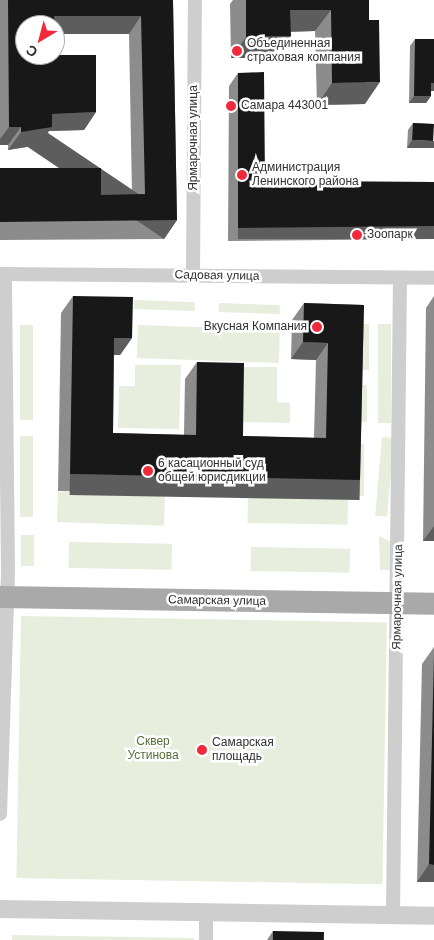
<!DOCTYPE html>
<meta charset="utf-8">
<style>
body{margin:0}
#map{position:relative;width:434px;height:940px;overflow:hidden;background:#fff;font-family:Arial,sans-serif}
div>[style]{position:absolute}
[style*='--x']{left:calc(var(--x)*1px);top:calc(var(--y)*1px);width:calc(var(--w)*1px);rotate:calc(var(--a)*1deg)}
.green>*{inset:0;background:#e7eede;transform-origin:0 0}
.minor>*{height:14px;margin:-7px;padding:0 7px;transform-origin:7px;border-radius:7px;background:#cecece}
.tertiary>*{height:18px;margin:-9px;padding:0 9px;transform-origin:9px;border-radius:9px;background:#cecece}
.primary>*{height:22px;margin:-11px;padding:0 11px;transform-origin:11px;border-radius:11px;background:#a9a9a9}
.wall>*{inset:0;background:#8c8c8c}
.shaded-wall>*{inset:0;background:#5d5d5d;transform-origin:0 0}
.building>*{inset:0;background:#181818;transform-origin:0 0}
.dots>*{width:14px;height:14px;translate:-50% -50%;box-sizing:border-box;border:2px solid #fff;border-radius:50%}
span{translate:-50% -50%;white-space:nowrap;text-align:center;line-height:1.15;-webkit-text-stroke:5px #fff;paint-order:stroke}
.poi-label{font-size:12px;color:#313131}
.left{translate:0 -50%;text-align:left}
.right{translate:-100% -50%;text-align:right}
.street-label{font-size:12px;color:#313131}
.park-label{font-size:12px;color:#54703a}
.north{position:absolute;left:15px;top:15px;width:50px;height:50px;box-sizing:border-box;background:#fff;border:1px solid #adadad;border-radius:50%;rotate:217deg;font-size:14px;font-weight:700;line-height:20px;text-align:center;color:#313131}
.north::after{content:'';display:block;margin:auto;width:18px;height:22px;background:#f1293b;clip-path:polygon(50% 0,100% 100%,50% 72%,0 100%)}
</style>
<div id="map">
<div class="green">
<div style="left:134px;top:300px;width:61px;height:9px;rotate:2deg"></div>
<div style="left:219px;top:303px;width:61px;height:9px;rotate:2deg"></div>
<div style="left:355px;top:324px;width:14px;height:46px"></div>
<div style="left:378px;top:324px;width:13px;height:99px"></div>
<div style="left:20px;top:325px;width:13px;height:95px"></div>
<div style="left:138px;top:325px;width:142px;height:33px;rotate:2deg"></div>
<div style="clip-path:polygon(135px 365px,181px 365px,179px 429px,118px 428px,119px 386px,135px 386px)"></div>
<div style="clip-path:polygon(238px 367px,277px 367px,277px 402px,290px 403px,290px 423px,237px 422px)"></div>
<div style="left:353px;top:385px;width:14px;height:37px"></div>
<div style="left:20px;top:436px;width:13px;height:81px"></div>
<div style="left:382px;top:437px;width:12px;height:79px;rotate:5deg"></div>
<div style="left:352px;top:444px;width:12px;height:52px"></div>
<div style="left:58px;top:492px;width:107px;height:30px;rotate:2deg"></div>
<div style="left:248px;top:497px;width:100px;height:26px;rotate:1deg"></div>
<div style="left:21px;top:535px;width:13px;height:31px"></div>
<div style="clip-path:polygon(379px 536px,390px 541px,390px 570px,380px 570px)"></div>
<div style="left:69px;top:542px;width:103px;height:26px;rotate:1deg"></div>
<div style="left:251px;top:547px;width:99px;height:24px;rotate:1deg"></div>
<div style="left:21px;top:616px;width:366px;height:262px;rotate:1deg"></div>
<div style="clip-path:polygon(12px 935px,194px 938px,194px 940px,12px 940px)"></div>
</div>
<div class="minor">
<div style="--x:0;--y:274;--w:434;--a:0.5"></div>
<div style="--x:193;--y:275;--w:275;--a:-89.6"></div>
<div style="--x:0;--y:814;--w:242;--a:-88.1"></div>
<div style="--x:8;--y:572;--w:298;--a:-90.6"></div>
<div style="--x:393;--y:915;--w:637;--a:-89.37"></div>
<div style="--x:206;--y:940;--w:27;--a:-90"></div>
</div>
<div class="tertiary">
<div style="--x:0;--y:909;--w:434;--a:0.9"></div>
</div>
<div class="primary">
<div style="--x:0;--y:597;--w:434;--a:0.9"></div>
</div>
<div class="wall">
<div style="clip-path:polygon(0 0,173px 0,177px 220px,164px 239px,0 240px,0 168px,101px 195px,132px 195px,129px 34px,56px 34px,58px 55px,96px 112px,84px 130px,49px 131px,39px 145px,8px 150px,8px 145px,0 145px)"></div>
<div style="clip-path:polygon(233px 0,369px 0,365px 104px,317px 105px,315px 31px,290px 32px,291px 36px,275px 58px,231px 58px,230px 4px)"></div>
<div style="clip-path:polygon(415px 39px,431px 96px,426px 103px,409px 103px,410px 46px)"></div>
<div style="clip-path:polygon(238px 73px,265px 181px,434px 182px,434px 239px,228px 241px,229px 86px)"></div>
<div style="clip-path:polygon(413px 123px,434px 124px,407px 148px,408px 130px)"></div>
<div style="clip-path:polygon(73px 296px,132px 338px,120px 355px,114px 355px,113px 433px,184px 435px,185px 379px,197px 362px,243px 436px,314px 438px,316px 360px,291px 359px,292px 320px,304px 303px,364px 305px,360px 480px,348px 497px,58px 491px,61px 313px)"></div>
<div style="clip-path:polygon(434px 296px,434px 541px,423px 541px,426px 308px)"></div>
<div style="clip-path:polygon(434px 647px,434px 882px,417px 882px,422px 664px)"></div>
<div style="clip-path:polygon(273px 931px,324px 940px,267px 940px)"></div>
</div>
<div class="shaded-wall">
<div style="clip-path:polygon(290px 10px,331px 10px,315px 31px,275px 32px)"></div>
<div style="clip-path:polygon(54px 16px,141px 16px,129px 34px,55px 34px,55px 25px,47px 25px)"></div>
<div style="clip-path:polygon(291px 36px,275px 58px,231px 58px,246px 37px)"></div>
<div style="clip-path:polygon(380px 82px,365px 104px,317px 105px,332px 83px)"></div>
<div style="clip-path:polygon(431px 83px,434px 83px,434px 91px,426px 91px)"></div>
<div style="clip-path:polygon(414px 96px,431px 96px,426px 103px,409px 103px)"></div>
<div style="clip-path:polygon(96px 112px,84px 130px,49px 131px,39px 145px,8px 150px,21px 132px,52px 114px)"></div>
<div style="clip-path:polygon(9px 127px,21px 127px,8px 145px,0 145px,0 139px)"></div>
<div style="clip-path:polygon(412px 140px,434px 141px,434px 148px,407px 148px)"></div>
<div style="left:177px;top:220px;width:23px;height:177px;rotate:124deg"></div>
<div style="left:434px;top:226px;width:13px;height:196px;rotate:90deg"></div>
<div style="clip-path:polygon(114px 338px,132px 338px,120px 355px,102px 355px)"></div>
<div style="clip-path:polygon(303px 342px,328px 343px,316px 360px,291px 359px)"></div>
<div style="left:70px;top:474px;width:290px;height:21px;rotate:1deg"></div>
<div style="clip-path:polygon(434px 526px,434px 541px,423px 541px)"></div>
<div style="clip-path:polygon(429px 864px,434px 865px,434px 882px,417px 882px)"></div>
</div>
<div class="building">
<div style="clip-path:polygon(8px 0,173px 0,177px 220px,0 222px,0 168px,101px 168px,101px 195px,145px 194px,141px 16px,54px 16px,55px 25px,25px 25px,25px 55px,55px 55px,55px 29px,58px 55px,96px 55px,96px 112px,52px 114px,52px 127px,21px 132px,21px 127px,9px 127px)"></div>
<div style="clip-path:polygon(246px 0,369px 0,369px 20px,379px 20px,380px 82px,332px 83px,331px 10px,290px 10px,291px 36px,246px 37px)"></div>
<div style="clip-path:polygon(415px 39px,434px 39px,434px 83px,431px 83px,431px 96px,414px 96px)"></div>
<div style="clip-path:polygon(264px 72px,265px 181px,434px 182px,434px 226px,238px 228px,238px 73px)"></div>
<div style="left:413px;top:123px;width:21px;height:17px;rotate:3deg"></div>
<div style="clip-path:polygon(73px 296px,133px 297px,132px 338px,114px 338px,113px 433px,196px 435px,197px 362px,244px 363px,243px 436px,326px 438px,328px 343px,303px 342px,304px 303px,364px 305px,360px 480px,70px 474px)"></div>
<div style="clip-path:polygon(434px 655px,434px 865px,429px 864px)"></div>
<div style="left:273px;top:931px;width:51px;height:9px;rotate:1deg"></div>
</div>
<div class="dots">
<div style="left:237px;top:51px;background:#f1293b"></div>
<div style="left:231px;top:106px;background:#f1293b"></div>
<div style="left:242px;top:175px;background:#f1293b"></div>
<div style="left:357px;top:235px;background:#f1293b"></div>
<div style="left:317px;top:327px;background:#f1293b"></div>
<div style="left:148px;top:471px;background:#f1293b"></div>
<div style="left:202px;top:750px;background:#f1293b"></div>
</div>
<div class="poi-label">
<span class="left" style="left:247px;top:51px">Объединенная<br>страховая компания</span>
<span class="left" style="left:241px;top:106px">Самара 443001</span>
<span class="left" style="left:252px;top:175px">Администрация<br>Ленинского района</span>
<span class="left" style="left:367px;top:235px">Зоопарк</span>
<span class="right" style="left:307px;top:327px">Вкусная Компания</span>
<span class="left" style="left:158px;top:471px">6 касационный суд<br>общей юрисдикции</span>
<span class="left" style="left:212px;top:750px">Самарская<br>площадь</span>
</div>
<div class="street-label">
<span style="left:194px;top:138px;rotate:-90deg">Ярмарочная улица</span>
<span style="left:217px;top:276px;rotate:1deg">Садовая улица</span>
<span style="left:398px;top:597px;rotate:-89deg">Ярмарочная улица</span>
<span style="left:217px;top:601px;rotate:1deg">Самарская улица</span>
</div>
<div class="park-label">
<span style="left:153px;top:749px">Сквер<br>Устинова</span>
</div>
<div class="north">С</div>
</div>
